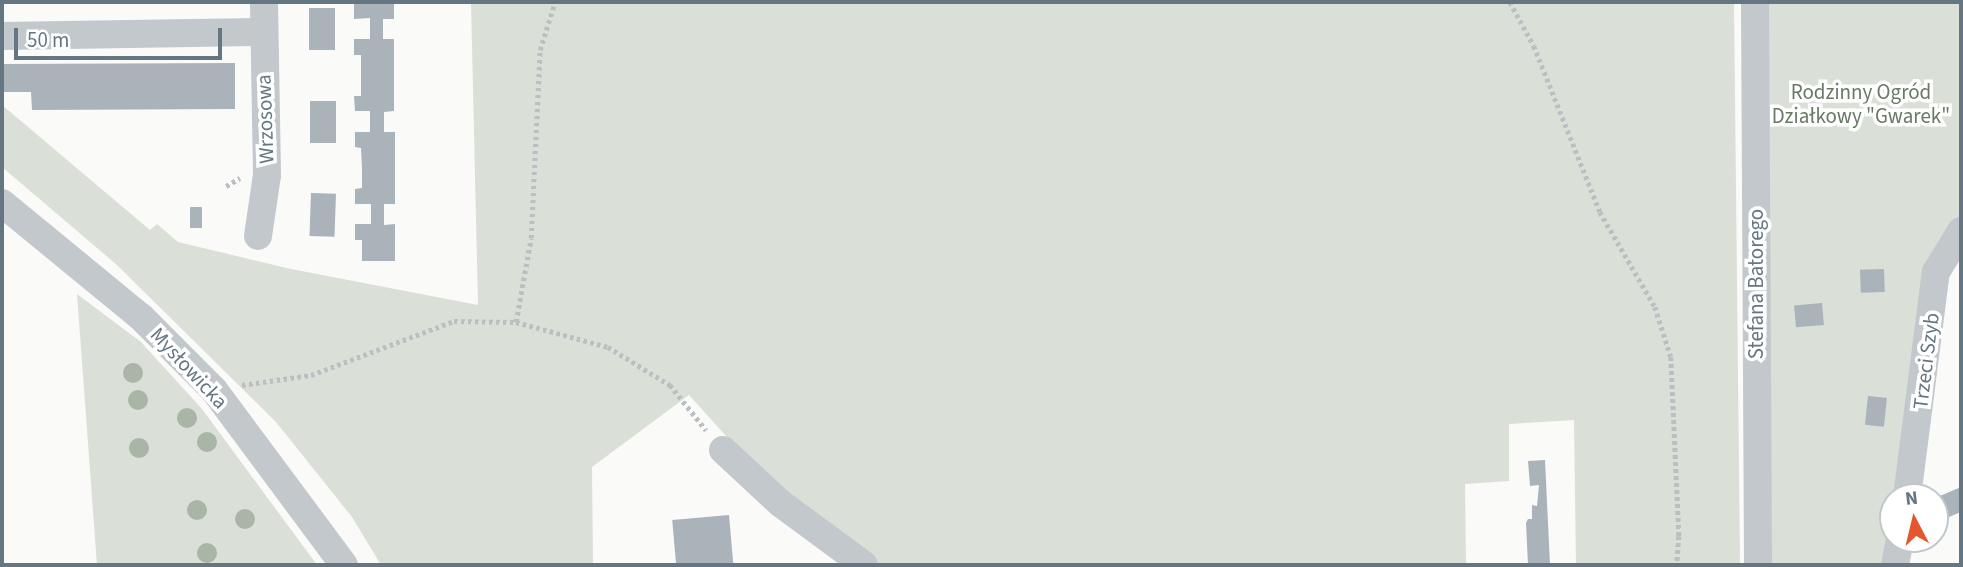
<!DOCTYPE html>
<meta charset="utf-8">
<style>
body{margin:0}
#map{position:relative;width:1963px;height:567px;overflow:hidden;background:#fafaf8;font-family:"Source Sans 3",sans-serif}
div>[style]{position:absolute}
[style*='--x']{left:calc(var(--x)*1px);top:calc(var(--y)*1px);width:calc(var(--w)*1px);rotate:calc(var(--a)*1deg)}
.green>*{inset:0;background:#dadfd7}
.building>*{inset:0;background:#aab3b9;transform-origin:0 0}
.path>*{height:4.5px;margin-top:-2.25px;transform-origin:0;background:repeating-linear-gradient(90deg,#bbbfc2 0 3.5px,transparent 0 7px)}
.minor>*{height:28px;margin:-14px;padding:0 14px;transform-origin:14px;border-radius:14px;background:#c3c8cc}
.trees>*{width:20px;height:20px;margin:-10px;border-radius:50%;background:#aab4a7}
span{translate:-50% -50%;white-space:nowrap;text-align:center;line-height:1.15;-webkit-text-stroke:7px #fff;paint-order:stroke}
.park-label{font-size:21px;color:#687a64}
.street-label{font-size:21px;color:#657683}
.frame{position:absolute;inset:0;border:4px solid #657683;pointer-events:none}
.north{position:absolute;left:1879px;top:483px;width:70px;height:70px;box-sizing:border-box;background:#fff;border:2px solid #c1c8cd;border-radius:50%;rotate:353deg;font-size:19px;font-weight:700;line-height:28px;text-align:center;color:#657683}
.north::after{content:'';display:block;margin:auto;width:24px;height:32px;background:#e4572e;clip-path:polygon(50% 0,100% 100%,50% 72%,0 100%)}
.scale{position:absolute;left:14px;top:28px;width:208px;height:32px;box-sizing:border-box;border:4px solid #657683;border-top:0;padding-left:9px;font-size:21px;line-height:24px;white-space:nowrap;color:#657683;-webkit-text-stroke:5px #fff;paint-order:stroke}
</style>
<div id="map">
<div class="green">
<div style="clip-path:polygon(471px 2px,1734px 2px,1740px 565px,1576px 565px,1574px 420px,1509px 424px,1509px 481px,1465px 484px,1466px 565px,879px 565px,783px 499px,689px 395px,592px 467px,593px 565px,381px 565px,352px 517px,276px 422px,117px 265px,2px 167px,2px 105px,150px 230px,157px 224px,178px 242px,291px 269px,478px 305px)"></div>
<div style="clip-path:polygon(1758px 2px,1961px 2px,1961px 231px,1936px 272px,1907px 497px,1893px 497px,1896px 565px,1770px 565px)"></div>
<div style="clip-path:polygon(77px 294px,141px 342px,202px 409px,317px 565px,97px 565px)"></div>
</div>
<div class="building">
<div style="clip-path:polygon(394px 2px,394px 19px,383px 19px,383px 39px,394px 39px,394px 111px,384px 112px,384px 132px,395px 132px,395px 204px,384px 204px,384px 225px,395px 224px,395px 261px,362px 261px,362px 240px,355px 240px,355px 224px,371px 224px,371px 204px,355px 204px,355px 189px,362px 188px,362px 168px,361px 148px,355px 147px,355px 132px,370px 132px,370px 111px,355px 111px,354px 96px,361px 96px,361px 55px,354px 55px,354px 39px,370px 39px,370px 18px,354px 19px,354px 3px)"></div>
<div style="left:309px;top:8px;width:26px;height:42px"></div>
<div style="clip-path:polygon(235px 63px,235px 109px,32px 110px,31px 92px,2px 92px,2px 64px)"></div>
<div style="left:310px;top:101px;width:26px;height:42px"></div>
<div style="left:311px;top:193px;width:25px;height:43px;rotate:2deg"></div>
<div style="left:190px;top:207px;width:12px;height:21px"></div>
<div style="left:1884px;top:269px;width:23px;height:24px;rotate:88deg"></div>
<div style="left:1822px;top:303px;width:22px;height:28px;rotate:85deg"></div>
<div style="left:1868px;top:396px;width:19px;height:29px;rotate:6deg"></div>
<div style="clip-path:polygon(1545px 460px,1550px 565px,1528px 565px,1526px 523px,1528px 519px,1532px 519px,1532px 505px,1537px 506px,1539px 485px,1530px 486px,1528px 461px)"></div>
<div style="clip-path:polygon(1961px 487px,1961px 512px,1949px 517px,1940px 496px)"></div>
<div style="left:729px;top:515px;width:50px;height:57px;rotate:85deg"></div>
</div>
<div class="path">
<div style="--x:1510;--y:2;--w:50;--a:61.4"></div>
<div style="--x:1534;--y:46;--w:179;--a:68.3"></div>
<div style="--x:1600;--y:212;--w:110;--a:59.9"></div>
<div style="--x:1655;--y:307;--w:52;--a:72.3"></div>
<div style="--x:1671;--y:357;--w:179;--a:87.4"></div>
<div style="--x:1679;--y:536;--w:29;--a:94"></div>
<div style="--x:226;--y:186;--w:16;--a:-30"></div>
<div style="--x:516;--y:322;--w:85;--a:-79.9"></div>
<div style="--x:531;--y:238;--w:188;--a:-87.3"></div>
<div style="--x:540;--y:50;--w:50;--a:-72.6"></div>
<div style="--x:242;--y:385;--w:70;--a:-8.2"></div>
<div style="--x:311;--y:375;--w:153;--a:-20.7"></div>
<div style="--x:454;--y:321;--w:62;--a:0.9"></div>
<div style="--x:516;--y:322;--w:95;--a:15.2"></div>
<div style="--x:608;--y:347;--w:73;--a:31.5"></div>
<div style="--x:670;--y:385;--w:58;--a:51.3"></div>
</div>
<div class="minor">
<div style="--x:1755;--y:2;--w:563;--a:89.69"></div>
<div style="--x:2;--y:36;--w:262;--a:-0.9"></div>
<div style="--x:2;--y:203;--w:180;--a:39.4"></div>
<div style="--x:141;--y:317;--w:103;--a:45"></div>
<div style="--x:214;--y:390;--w:218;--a:53.4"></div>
<div style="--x:258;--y:236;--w:62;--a:-81.6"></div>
<div style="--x:267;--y:175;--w:173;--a:-91"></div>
<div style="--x:723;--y:450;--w:78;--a:42.9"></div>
<div style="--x:780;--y:503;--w:104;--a:36.4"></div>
<div style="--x:1907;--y:497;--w:227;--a:-82.7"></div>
<div style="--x:1936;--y:272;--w:48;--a:-58.6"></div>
<div style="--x:1895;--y:565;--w:26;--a:-79"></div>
</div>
<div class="trees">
<div style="left:133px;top:373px"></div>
<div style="left:138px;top:400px"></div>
<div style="left:187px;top:418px"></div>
<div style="left:207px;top:442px"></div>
<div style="left:139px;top:448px"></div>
<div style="left:197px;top:510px"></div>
<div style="left:245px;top:519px"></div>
<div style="left:207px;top:553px"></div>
</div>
<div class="park-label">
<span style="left:1861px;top:104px">Rodzinny Ogród<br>Działkowy "Gwarek"</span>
</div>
<div class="street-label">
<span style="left:265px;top:119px;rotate:-92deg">Wrzosowa</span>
<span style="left:1756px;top:284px;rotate:-90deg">Stefana Batorego</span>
<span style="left:1926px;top:361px;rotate:-83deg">Trzeci Szyb</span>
<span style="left:189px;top:368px;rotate:47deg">Mysłowicka</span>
</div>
<div class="frame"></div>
<div class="north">N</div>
<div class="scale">50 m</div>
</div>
